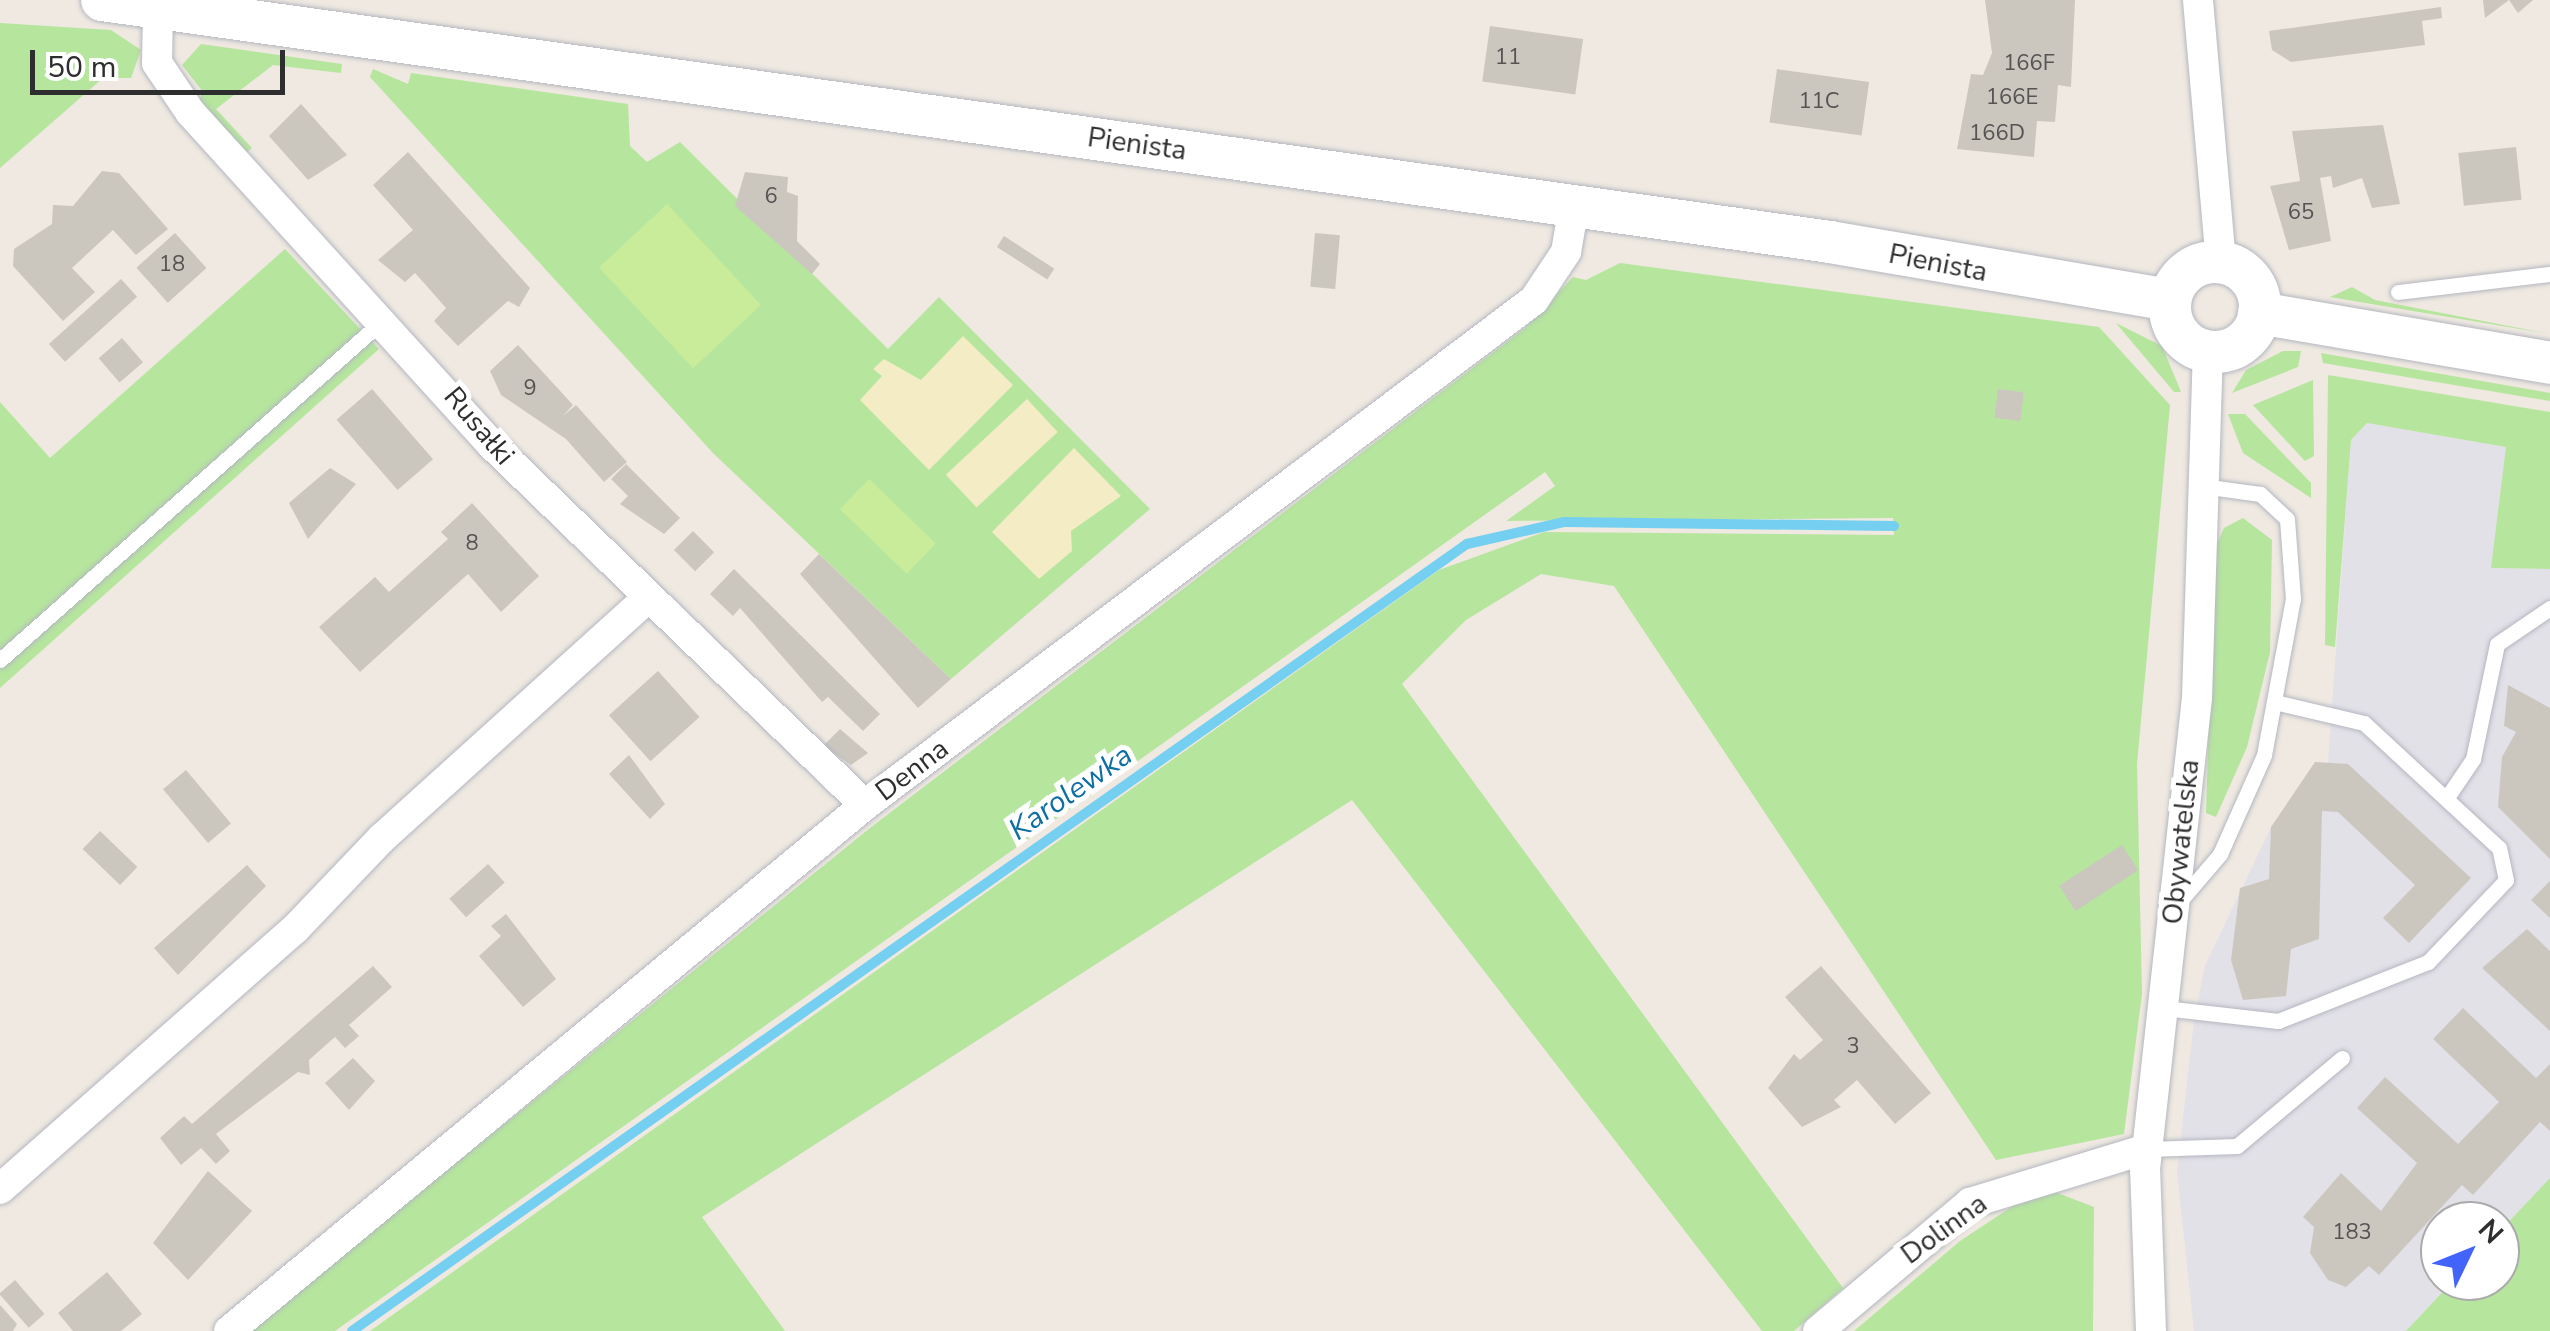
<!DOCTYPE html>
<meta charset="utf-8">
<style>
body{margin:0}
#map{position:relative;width:2550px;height:1331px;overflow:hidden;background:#efe9e1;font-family:"Nunito Sans",sans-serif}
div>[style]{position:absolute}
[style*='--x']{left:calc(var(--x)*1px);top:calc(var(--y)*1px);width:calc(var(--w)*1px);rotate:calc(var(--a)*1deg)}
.industrial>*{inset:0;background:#e3e1e8}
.green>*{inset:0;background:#b6e59e}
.sand>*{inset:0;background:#f3ecc5;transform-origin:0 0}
.pitch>*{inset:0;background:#c9ec9a;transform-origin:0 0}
.stream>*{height:10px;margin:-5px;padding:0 5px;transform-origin:5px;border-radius:5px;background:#75cff0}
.building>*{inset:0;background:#cbc7bf;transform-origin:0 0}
.roads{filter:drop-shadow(0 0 2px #b4b7c1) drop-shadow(0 0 2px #b4b7c1)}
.lane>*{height:15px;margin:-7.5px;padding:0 7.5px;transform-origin:7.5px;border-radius:7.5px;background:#fff}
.street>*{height:30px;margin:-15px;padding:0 15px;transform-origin:15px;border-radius:15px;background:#fff}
.secondary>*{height:42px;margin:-21px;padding:0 21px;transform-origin:21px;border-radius:21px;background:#fff}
.secondary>.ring{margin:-21px;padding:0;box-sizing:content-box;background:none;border:42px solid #fff;border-radius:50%}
span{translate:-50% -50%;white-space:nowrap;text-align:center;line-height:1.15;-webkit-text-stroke:10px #fff;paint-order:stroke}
.number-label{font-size:22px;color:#555452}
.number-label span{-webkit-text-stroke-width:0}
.street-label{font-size:28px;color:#2e2e2e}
.water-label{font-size:30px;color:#0d6fa3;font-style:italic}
.north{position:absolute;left:2420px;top:1201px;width:100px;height:100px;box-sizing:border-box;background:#fff;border:2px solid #ababab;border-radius:50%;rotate:47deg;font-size:28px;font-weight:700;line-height:40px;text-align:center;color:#2e2e2e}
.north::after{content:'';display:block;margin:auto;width:35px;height:45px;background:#4264fb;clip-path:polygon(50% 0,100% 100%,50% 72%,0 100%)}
.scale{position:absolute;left:30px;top:50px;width:255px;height:45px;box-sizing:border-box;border:5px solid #2e2e2e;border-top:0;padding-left:12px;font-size:30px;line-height:35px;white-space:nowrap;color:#2e2e2e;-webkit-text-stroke:8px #fff;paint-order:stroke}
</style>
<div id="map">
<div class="industrial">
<div style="clip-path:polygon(2367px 423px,2506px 447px,2492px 568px,2550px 569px,2550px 1178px,2500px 1231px,2500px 1221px,2440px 1221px,2440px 1281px,2453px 1281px,2406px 1331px,2194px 1331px,2177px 1172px,2194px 1021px,2205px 966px,2271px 827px,2328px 762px,2351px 440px)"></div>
</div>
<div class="green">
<div style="clip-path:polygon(0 23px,111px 30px,141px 50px,131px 78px,103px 78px,0 168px)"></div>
<div style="clip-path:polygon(201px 44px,342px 64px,341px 73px,273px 65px,216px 109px,252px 148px,246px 153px,199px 100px,203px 92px,182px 65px)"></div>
<div style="clip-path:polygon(373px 69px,408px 84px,411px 73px,628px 104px,630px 146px,647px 162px,680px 142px,888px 349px,939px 297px,1150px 509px,951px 679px,713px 453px,370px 77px)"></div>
<div style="clip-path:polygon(285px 249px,379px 349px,0 688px,0 402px,50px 458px)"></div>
<div style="clip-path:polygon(1620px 263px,2099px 327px,2170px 405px,2137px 764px,2142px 994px,2124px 1134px,1996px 1160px,1614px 586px,1541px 574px,1466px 620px,1402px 684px,1843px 1288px,1794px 1331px,1762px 1331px,1352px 800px,702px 1217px,785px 1331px,370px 1331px,1439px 570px,1544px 532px,1894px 535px,1893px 518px,1506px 521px,1555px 486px,1545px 472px,335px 1331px,249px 1331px,870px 828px,1525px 328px,1573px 277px,1586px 280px)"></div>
<div style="clip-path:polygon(2352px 287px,2375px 300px,2550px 334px,2330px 297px)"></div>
<div style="clip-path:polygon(2116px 323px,2162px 346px,2181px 392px,2174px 392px)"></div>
<div style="clip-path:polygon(2283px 351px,2301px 351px,2298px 367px,2232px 393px,2246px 370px)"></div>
<div style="clip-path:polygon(2321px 353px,2550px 393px,2550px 401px,2323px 363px)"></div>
<div style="clip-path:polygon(2328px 375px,2550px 412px,2550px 569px,2491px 568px,2506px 447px,2367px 423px,2351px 440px,2335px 647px,2325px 645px)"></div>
<div style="clip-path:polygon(2313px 380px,2314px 456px,2305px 461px,2253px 405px)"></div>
<div style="clip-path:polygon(2228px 414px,2245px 414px,2311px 483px,2311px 498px,2243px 453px)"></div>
<div style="clip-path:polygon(2243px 518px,2272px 540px,2270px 652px,2247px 747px,2216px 817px,2206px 813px,2214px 550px,2224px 528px)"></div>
<div style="clip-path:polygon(2550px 1178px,2550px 1331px,2406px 1331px,2453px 1281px,2500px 1281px,2500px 1231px)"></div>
<div style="clip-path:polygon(2055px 1192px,2094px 1207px,2093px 1331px,1854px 1331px,1960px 1241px,2025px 1198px)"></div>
</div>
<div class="sand">
<div style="clip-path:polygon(963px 336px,1013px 385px,929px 470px,860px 400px,882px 376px,873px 369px,884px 359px,921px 380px)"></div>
<div style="left:1027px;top:399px;width:45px;height:111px;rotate:47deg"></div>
<div style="clip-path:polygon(1074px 448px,1121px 496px,1071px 531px,1072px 551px,1039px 579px,992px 532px)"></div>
</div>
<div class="pitch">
<div style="left:667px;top:204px;width:138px;height:93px;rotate:47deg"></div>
<div style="left:869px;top:479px;width:93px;height:42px;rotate:44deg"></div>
</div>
<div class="stream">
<div style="--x:352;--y:1331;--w:1365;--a:-35.22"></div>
<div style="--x:1467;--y:544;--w:99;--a:-12.8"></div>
<div style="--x:1564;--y:522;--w:330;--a:0.7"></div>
</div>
<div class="building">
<div style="clip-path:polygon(1985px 0,2075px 0,2071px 87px,2058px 85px,2055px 122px,2037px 121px,2034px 157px,1957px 149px,1971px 74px,1983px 75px,1992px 53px)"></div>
<div style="clip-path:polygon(2483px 0,2533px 0,2518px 13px,2509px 0,2485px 18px)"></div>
<div style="clip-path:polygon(2441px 7px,2442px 18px,2422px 21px,2425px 45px,2291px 62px,2272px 50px,2269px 31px)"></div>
<div style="left:1490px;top:26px;width:94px;height:56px;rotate:8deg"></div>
<div style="left:1777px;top:69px;width:93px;height:54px;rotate:8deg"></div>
<div style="clip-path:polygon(301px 104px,347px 155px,308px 180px,269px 136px)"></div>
<div style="clip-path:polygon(2383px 125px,2400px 204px,2372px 208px,2362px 178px,2333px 188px,2331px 176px,2320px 178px,2331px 241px,2289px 250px,2270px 186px,2300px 181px,2292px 131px)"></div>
<div style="left:2516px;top:147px;width:53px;height:58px;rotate:84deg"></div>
<div style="clip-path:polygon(408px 152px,530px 288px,519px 307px,508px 301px,458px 346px,434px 321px,446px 308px,424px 283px,415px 273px,405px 282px,378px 260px,413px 230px,373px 185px)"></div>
<div style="clip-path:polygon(102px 171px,119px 173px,168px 229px,136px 255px,113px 230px,72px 268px,95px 292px,63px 321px,13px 266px,14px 249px,52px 224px,53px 205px,73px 206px)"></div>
<div style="clip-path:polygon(745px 172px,788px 177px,787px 192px,798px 196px,797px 241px,820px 264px,812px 274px,735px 206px)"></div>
<div style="left:175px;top:233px;width:47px;height:52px;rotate:48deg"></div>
<div style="left:1315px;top:233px;width:25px;height:54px;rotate:5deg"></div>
<div style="left:1004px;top:236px;width:60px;height:13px;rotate:33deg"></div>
<div style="left:121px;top:279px;width:24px;height:97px;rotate:48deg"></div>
<div style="left:122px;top:338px;width:32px;height:31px;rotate:49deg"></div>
<div style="clip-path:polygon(518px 345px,573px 405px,563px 416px,576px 405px,627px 462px,604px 482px,566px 439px,501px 395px,490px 371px)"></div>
<div style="left:372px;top:389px;width:93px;height:47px;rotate:49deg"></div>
<div style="left:1998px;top:389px;width:26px;height:29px;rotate:7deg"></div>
<div style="clip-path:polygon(626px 464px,680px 518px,664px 534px,620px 504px,628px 496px,611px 479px)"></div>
<div style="clip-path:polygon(330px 468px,356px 484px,308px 539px,289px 503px)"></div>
<div style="clip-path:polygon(472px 503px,539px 576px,501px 612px,468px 574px,360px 672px,319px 627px,375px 577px,389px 592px,448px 539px,441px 532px)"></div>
<div style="left:693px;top:531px;width:30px;height:27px;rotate:45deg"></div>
<div style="clip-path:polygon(819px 554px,951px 679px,918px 708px,800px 574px)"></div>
<div style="clip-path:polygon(734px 569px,880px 714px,863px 731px,828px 697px,822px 702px,740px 608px,733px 616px,710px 594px)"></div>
<div style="left:658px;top:671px;width:62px;height:66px;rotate:48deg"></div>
<div style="clip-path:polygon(2508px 685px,2550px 708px,2550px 859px,2498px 807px,2502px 757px,2516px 732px,2504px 726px)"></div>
<div style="clip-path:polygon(840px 729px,868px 753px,851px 765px,823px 746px)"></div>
<div style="clip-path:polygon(629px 755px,665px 804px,650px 819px,609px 774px)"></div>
<div style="clip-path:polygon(2315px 762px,2348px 764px,2471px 878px,2409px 943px,2383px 918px,2415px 885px,2338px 812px,2322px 811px,2319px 939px,2291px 949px,2286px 996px,2243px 1000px,2231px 960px,2240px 888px,2269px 879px,2271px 827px)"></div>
<div style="left:186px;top:770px;width:70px;height:30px;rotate:50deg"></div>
<div style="left:100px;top:831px;width:52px;height:25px;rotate:44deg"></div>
<div style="left:2122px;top:845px;width:30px;height:75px;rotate:57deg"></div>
<div style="left:488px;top:864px;width:25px;height:52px;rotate:48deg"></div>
<div style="clip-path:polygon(247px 865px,266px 886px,178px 975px,154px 948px)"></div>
<div style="clip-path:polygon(2550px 881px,2550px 918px,2531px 900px)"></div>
<div style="clip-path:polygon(506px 914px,556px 979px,523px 1007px,479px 956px,501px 936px,491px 926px)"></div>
<div style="clip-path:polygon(2527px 929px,2550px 951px,2550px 1031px,2482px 968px)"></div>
<div style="clip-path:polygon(373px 966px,392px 987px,349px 1025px,359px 1036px,345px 1048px,335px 1037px,309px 1060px,310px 1075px,298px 1072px,216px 1134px,230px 1151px,216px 1164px,201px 1148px,181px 1165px,160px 1138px,184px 1116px,192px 1124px)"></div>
<div style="clip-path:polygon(1821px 966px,1931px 1093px,1895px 1124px,1857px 1080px,1834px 1100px,1841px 1107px,1802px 1127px,1768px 1088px,1794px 1054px,1800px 1060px,1823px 1040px,1785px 997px)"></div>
<div style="clip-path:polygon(2463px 1008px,2536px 1078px,2550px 1064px,2550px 1131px,2540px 1122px,2473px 1195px,2462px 1185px,2379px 1275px,2369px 1266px,2346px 1287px,2328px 1280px,2310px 1253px,2314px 1227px,2303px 1217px,2341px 1173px,2381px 1211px,2417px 1163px,2357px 1108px,2385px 1077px,2458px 1144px,2499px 1102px,2433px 1039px)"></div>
<div style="clip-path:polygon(353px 1058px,375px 1081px,349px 1110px,325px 1083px)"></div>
<div style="clip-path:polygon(208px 1171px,252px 1211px,188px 1280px,153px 1243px)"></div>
<div style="clip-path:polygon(107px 1272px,142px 1314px,121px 1331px,73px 1331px,58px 1313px)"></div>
<div style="left:15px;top:1280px;width:45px;height:21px;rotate:49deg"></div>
<div style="clip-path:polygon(0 1305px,17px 1324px,13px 1331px,0 1331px)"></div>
</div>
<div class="roads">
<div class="lane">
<div style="--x:2398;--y:292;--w:153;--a:-6.8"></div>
<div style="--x:0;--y:660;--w:509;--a:-41.58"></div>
<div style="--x:2448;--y:796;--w:45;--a:-56"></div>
<div style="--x:2473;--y:759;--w:117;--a:-78.2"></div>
<div style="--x:2497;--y:644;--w:64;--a:-34.2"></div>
<div style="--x:2180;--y:901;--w:62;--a:-49.6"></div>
<div style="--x:2220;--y:854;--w:108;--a:-66"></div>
<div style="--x:2264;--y:755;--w:159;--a:-79.5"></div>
<div style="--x:2293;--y:599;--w:80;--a:-94.3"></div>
<div style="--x:2287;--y:519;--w:37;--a:-137"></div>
<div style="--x:2260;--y:494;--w:59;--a:-172.1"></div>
<div style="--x:2164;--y:1008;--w:115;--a:6.5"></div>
<div style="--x:2278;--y:1021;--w:161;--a:-21.5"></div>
<div style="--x:2428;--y:962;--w:113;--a:-46.4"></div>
<div style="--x:2506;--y:880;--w:33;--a:-102"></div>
<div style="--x:2499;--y:848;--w:184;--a:-137.2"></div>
<div style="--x:2364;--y:723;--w:87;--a:-166.8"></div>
<div style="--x:2147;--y:1149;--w:90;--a:-1.9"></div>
<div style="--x:2237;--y:1146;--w:137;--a:-40"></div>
</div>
<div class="street">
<div style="--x:2198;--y:0;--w:263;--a:85"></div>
<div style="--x:158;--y:8;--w:55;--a:91"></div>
<div style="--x:157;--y:63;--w:59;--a:56"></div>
<div style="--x:190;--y:112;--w:448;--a:47.8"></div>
<div style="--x:491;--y:444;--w:520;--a:43.99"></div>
<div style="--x:0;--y:1189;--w:392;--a:-41.4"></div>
<div style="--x:294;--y:930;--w:127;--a:-46.3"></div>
<div style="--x:382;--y:838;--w:355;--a:-42.1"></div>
<div style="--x:229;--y:1331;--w:825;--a:-39.59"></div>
<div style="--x:865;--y:805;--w:838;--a:-37.05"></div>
<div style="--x:1534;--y:300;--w:58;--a:-56.3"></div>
<div style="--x:1566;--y:252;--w:47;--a:-80.1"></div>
<div style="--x:1818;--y:1331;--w:199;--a:-40.1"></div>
<div style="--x:1970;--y:1203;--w:185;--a:-17"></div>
<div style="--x:2151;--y:1331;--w:162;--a:-92.1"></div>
<div style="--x:2145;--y:1169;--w:474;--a:-83.7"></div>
<div style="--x:2197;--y:698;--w:347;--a:-88.2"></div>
</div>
<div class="secondary">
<div style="--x:102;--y:0;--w:1745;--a:7.97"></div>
<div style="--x:1830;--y:242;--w:345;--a:9.7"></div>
<div class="ring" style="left:2170px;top:262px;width:48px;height:48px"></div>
<div style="--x:2259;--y:313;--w:295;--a:9.7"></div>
</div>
</div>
<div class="number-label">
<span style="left:1508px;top:58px">11</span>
<span style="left:2029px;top:64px">166F</span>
<span style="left:2012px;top:98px">166E</span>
<span style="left:1819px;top:102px">11C</span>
<span style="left:1997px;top:134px">166D</span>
<span style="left:771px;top:197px">6</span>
<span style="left:2301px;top:213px">65</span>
<span style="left:172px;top:265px">18</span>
<span style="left:530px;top:389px">9</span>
<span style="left:472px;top:544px">8</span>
<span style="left:1853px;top:1047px">3</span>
<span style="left:2352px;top:1233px">183</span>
</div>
<div class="street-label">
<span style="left:1137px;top:144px;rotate:8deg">Pienista</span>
<span style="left:1938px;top:263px;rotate:11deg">Pienista</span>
<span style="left:479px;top:426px;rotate:50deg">Rusałki</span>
<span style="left:912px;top:770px;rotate:-37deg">Denna</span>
<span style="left:2181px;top:842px;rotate:-84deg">Obywatelska</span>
<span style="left:1944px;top:1229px;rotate:-36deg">Dolinna</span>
</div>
<div class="water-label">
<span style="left:1071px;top:793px;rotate:-35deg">Karolewka</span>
</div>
<div class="north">N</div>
<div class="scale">50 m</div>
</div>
